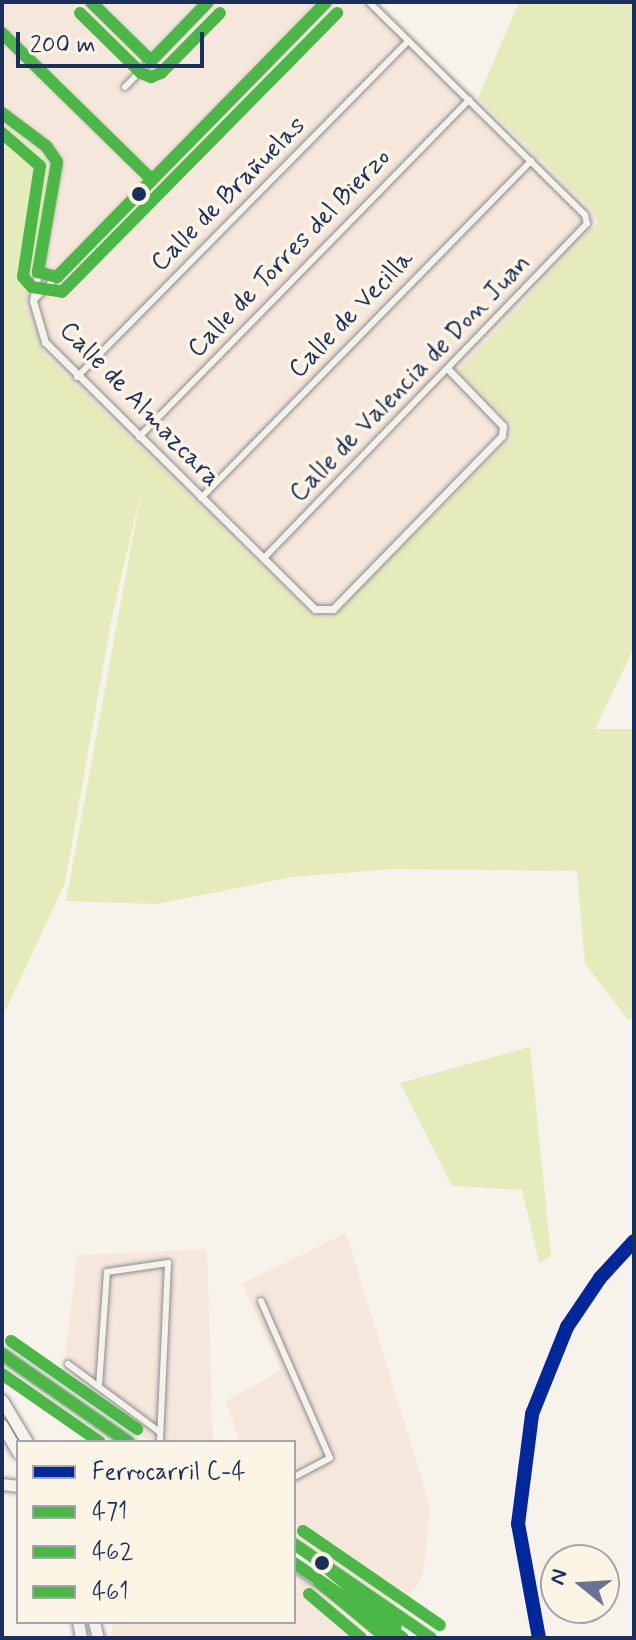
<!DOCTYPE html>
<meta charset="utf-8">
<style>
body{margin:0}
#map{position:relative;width:636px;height:1640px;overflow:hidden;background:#f7f3ea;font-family:Mynerve,sans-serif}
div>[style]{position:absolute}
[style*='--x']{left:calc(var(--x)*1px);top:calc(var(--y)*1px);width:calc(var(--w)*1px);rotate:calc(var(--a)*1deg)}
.built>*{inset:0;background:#f6e7dc}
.green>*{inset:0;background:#e6ebbc}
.roads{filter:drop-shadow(0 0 2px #8a8c91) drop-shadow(0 0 2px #8a8c91)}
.minor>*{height:6px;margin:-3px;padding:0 3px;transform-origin:3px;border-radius:3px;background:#f5f2ec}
.tertiary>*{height:7px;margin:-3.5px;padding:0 3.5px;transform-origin:3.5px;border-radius:3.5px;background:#f5f2ec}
.primary>*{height:9px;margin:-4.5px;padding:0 4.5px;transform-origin:4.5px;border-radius:4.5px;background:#f5f2ec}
.motorway>*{height:11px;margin:-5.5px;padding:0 5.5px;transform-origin:5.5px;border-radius:5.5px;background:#f5f2ec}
.bus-1>*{height:12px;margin:-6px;padding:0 6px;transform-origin:6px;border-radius:6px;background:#4ab747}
.bus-2>*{height:12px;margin:-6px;padding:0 6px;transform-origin:6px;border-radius:6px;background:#4ab747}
.bus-3>*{height:12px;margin:-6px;padding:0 6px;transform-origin:6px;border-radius:6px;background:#4ab747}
.rail-1>*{height:14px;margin:-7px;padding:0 7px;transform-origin:7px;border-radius:7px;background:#00289c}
.dots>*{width:22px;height:22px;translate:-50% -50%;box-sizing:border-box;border:4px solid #fcf5e5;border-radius:50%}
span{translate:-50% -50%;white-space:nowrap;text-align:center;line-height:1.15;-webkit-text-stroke:7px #fcf5e5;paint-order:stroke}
.street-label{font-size:26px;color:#1b2f5e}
.frame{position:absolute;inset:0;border:4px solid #1b2f5e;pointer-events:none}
.legend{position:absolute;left:16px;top:1440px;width:280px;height:184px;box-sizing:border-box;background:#fcf5e5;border:2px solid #a2a6af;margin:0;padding:10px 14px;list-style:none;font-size:24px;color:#1b2f5e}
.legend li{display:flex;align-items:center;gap:16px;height:40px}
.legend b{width:40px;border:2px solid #a2a6af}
.north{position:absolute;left:540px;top:1544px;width:80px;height:80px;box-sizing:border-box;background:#fcf5e5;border:2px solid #a2a6af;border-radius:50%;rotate:288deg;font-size:22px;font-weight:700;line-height:32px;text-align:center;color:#1b2f5e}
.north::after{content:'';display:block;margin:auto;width:28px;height:36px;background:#68748f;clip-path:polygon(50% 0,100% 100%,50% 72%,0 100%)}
.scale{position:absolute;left:16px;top:32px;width:188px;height:36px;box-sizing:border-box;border:4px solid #1b2f5e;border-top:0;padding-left:10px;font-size:24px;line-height:28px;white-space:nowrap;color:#1b2f5e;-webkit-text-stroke:6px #fcf5e5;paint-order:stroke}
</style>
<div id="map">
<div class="built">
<div style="clip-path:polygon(2px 2px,379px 2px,597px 216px,511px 423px,512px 438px,330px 618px,308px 612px,69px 383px,39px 345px,25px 307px,52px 170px,48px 160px,2px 123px)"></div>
<div style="clip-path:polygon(346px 1233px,430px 1506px,424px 1569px,416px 1588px,400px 1600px,378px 1638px,113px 1638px,112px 1622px,294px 1622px,294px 1442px,240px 1442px,226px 1401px,281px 1370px,242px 1284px)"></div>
<div style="clip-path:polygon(207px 1249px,213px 1442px,150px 1442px,62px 1380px,77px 1255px)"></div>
</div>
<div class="green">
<div style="clip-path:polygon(519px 2px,634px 2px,634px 648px,595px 729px,634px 729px,634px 1018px,628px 1020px,585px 964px,577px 871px,392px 869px,292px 877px,156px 904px,66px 901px,142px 487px,112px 617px,65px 883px,2px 1018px,2px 123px,48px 160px,52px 170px,25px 307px,45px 355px,308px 612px,330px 618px,512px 438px,511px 423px,459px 371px,598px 222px,594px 212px,478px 98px)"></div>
<div style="clip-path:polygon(530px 1047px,551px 1256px,539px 1263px,522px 1190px,452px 1186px,400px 1083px)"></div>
</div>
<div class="roads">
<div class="minor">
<div style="--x:91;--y:2;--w:84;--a:44.5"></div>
<div style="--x:2;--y:33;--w:210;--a:44.4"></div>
<div style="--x:125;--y:87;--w:119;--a:-45.7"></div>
<div style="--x:38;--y:272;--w:20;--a:15"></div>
<div style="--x:33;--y:301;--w:419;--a:-45.6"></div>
<div style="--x:77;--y:377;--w:472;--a:-45.4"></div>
<div style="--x:139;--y:437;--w:472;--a:-45.6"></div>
<div style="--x:201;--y:498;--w:472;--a:-45.6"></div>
<div style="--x:264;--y:558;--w:465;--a:-46"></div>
<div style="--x:587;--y:224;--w:9;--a:-103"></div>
<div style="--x:585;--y:215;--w:303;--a:-135.4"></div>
<div style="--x:261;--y:1301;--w:171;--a:66.3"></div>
<div style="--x:330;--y:1458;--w:41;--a:152.2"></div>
<div style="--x:68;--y:1364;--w:114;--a:36.5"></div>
<div style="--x:99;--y:1386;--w:114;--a:-86"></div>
<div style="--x:107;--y:1272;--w:62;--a:-8.4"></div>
<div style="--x:168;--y:1263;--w:179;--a:92.6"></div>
<div style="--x:294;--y:1544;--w:166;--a:34.5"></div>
</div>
<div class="tertiary">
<div style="--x:2;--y:113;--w:55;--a:36.9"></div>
<div style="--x:46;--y:146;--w:19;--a:55"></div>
<div style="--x:57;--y:162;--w:141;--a:99.8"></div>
<div style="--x:33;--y:301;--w:43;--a:73.7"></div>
<div style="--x:45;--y:342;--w:380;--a:44.7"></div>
<div style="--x:315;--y:609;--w:18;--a:0"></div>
<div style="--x:333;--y:609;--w:242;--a:-45.7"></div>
<div style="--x:502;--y:436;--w:10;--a:-84"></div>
<div style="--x:503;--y:426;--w:78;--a:-134"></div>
</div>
<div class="primary">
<div style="--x:294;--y:1554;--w:147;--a:34.8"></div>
<div style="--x:294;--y:1565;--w:127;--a:35.1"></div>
</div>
<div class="motorway">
<div style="--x:2;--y:1354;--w:154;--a:34.9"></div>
<div style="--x:2;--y:1400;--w:49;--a:59.2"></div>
<div style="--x:2;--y:1425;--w:32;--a:60"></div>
<div style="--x:2;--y:1484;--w:16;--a:7"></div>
<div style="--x:78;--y:1622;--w:16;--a:79"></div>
<div style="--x:94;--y:1622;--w:16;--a:76"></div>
</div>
</div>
<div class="bus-1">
<div style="--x:91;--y:2;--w:84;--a:44.5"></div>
<div style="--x:151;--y:61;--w:82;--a:-46"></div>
<div style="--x:2;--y:33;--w:210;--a:44.4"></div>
<div style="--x:2;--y:113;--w:55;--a:36.9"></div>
<div style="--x:46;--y:146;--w:19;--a:55"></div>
<div style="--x:57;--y:162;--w:112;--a:99.8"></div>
<div style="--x:38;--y:272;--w:20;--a:15"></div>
<div style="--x:57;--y:277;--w:385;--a:-45.6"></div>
<div style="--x:2;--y:1354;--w:154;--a:34.9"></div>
<div style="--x:294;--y:1544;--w:166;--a:34.5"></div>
<div style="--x:319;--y:1582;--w:87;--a:39.9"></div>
</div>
<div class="bus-2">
<div style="--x:80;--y:13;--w:86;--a:44.5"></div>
<div style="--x:141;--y:73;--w:11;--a:22"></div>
<div style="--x:151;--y:77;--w:11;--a:-22"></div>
<div style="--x:161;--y:73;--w:84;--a:-45.5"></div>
<div style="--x:2;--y:133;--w:50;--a:41"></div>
<div style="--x:40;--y:166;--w:112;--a:98.7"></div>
<div style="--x:23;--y:277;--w:13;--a:48"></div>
<div style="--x:32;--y:287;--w:30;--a:9"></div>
<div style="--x:62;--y:292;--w:392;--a:-45.4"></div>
<div style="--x:2;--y:1374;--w:119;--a:34.8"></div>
<div style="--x:294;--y:1563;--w:132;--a:34.5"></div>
<div style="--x:309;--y:1594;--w:68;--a:40.2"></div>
</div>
<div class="bus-3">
<div style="--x:11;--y:1341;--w:154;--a:34.9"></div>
<div style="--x:303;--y:1531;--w:166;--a:34.5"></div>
<div style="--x:329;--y:1570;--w:87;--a:39.9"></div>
</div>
<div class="rail-1">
<div style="--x:539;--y:1638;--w:116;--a:-100.4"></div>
<div style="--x:518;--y:1524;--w:111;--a:-82.7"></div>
<div style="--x:532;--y:1414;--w:94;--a:-68.1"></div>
<div style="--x:567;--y:1327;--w:59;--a:-56"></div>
<div style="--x:600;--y:1278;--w:50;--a:-47.4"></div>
</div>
<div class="dots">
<div style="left:139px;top:194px;background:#1b2f5e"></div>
<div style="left:322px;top:1563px;background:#1b2f5e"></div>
</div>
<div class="street-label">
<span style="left:229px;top:195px;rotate:-45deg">Calle de Brañuelas</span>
<span style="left:290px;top:254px;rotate:-46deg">Calle de Torres del Bierzo</span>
<span style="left:352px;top:315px;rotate:-46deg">Calle de Vecilla</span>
<span style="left:411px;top:379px;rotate:-46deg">Calle de Valencia de Don Juan</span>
<span style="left:139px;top:405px;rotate:46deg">Calle de Almazcara</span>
</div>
<div class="frame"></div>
<ul class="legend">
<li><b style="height:10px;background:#00289c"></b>Ferrocarril C-4</li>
<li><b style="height:10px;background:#4ab747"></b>471</li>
<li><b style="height:10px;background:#4ab747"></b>462</li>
<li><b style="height:10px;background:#4ab747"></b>461</li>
</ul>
<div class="north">N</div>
<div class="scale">200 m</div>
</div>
